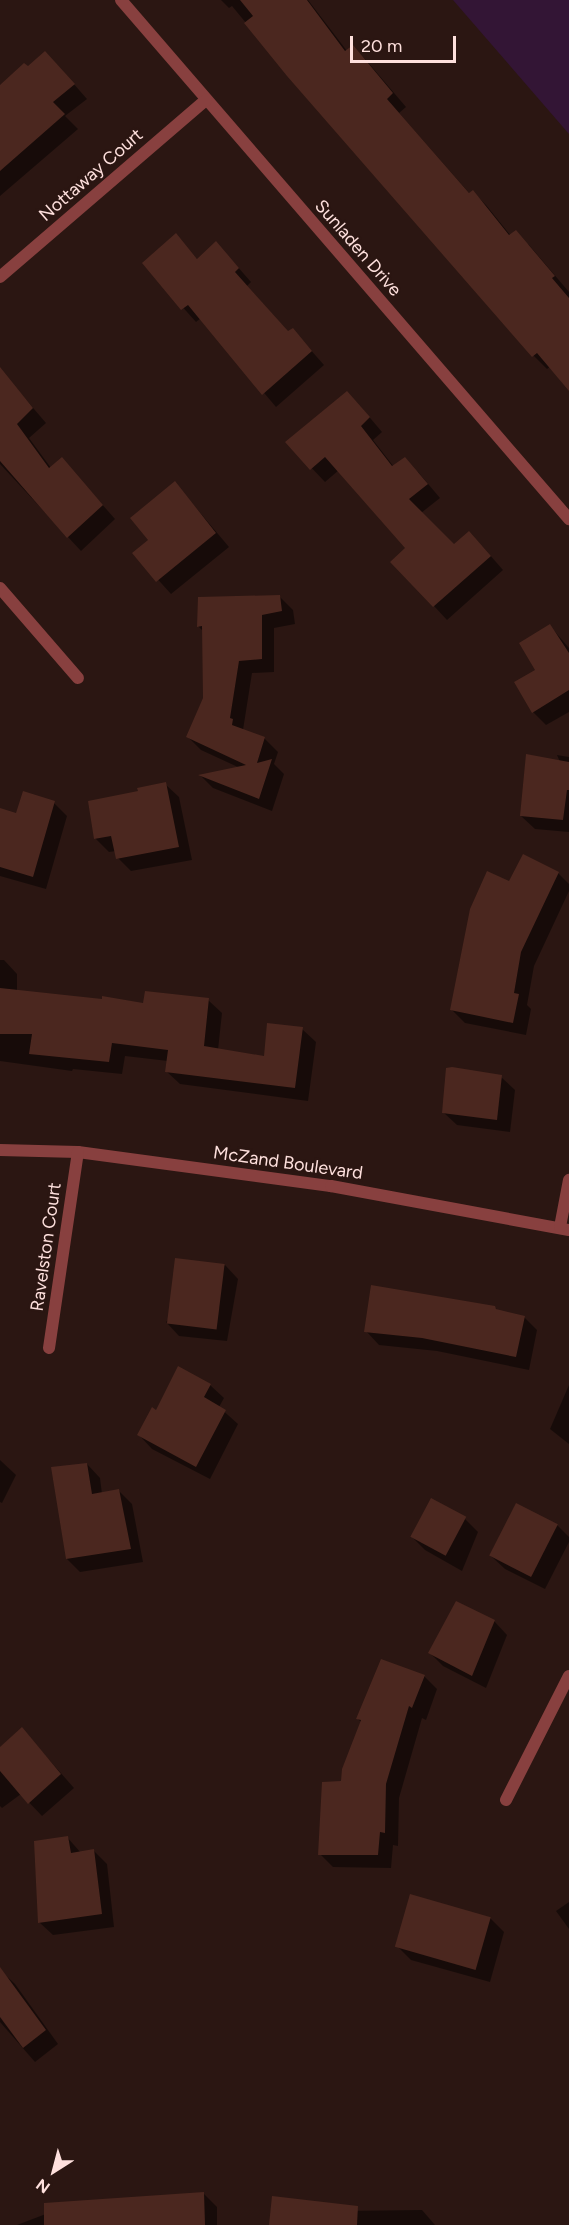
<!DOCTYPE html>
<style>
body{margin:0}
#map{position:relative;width:569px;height:2225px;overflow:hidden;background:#2b1612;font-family:Figtree,sans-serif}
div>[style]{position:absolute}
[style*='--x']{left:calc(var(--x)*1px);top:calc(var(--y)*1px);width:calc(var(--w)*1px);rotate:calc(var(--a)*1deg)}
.green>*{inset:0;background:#331535}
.shadow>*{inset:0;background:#0007}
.building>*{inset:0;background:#4b271f;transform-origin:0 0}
.minor>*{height:12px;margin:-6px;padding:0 6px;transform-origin:6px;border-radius:6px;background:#88403f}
span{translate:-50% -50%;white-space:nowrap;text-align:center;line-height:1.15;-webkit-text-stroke:4.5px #2b1612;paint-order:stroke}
.street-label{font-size:18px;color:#fee0dd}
.north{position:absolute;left:24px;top:2141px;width:60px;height:60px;-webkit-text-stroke:4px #2b1612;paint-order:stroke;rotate:216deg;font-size:16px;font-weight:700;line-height:24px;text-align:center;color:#fee0dd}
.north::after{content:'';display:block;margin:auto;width:21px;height:27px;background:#fee0dd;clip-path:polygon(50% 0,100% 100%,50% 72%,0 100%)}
.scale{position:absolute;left:350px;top:36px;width:106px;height:27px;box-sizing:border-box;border:3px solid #fee0dd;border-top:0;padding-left:8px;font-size:18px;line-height:21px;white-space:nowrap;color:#fee0dd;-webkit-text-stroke:4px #2b1612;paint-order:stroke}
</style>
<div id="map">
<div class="green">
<div style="clip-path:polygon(453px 0,569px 0,569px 134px)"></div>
</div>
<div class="shadow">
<div style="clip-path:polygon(221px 0,308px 0,347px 51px,352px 47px,366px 60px,406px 107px,399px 113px,470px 194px,473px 192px,486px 205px,511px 236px,529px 245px,569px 292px,569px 387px,551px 366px,547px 369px,534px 356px,289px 75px,232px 6px,229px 8px)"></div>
<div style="clip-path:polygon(58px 66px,87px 99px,65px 116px,78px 129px,0 196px,0 87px)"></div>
<div style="clip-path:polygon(176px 236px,198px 260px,229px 257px,251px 282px,247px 286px,289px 333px,293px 330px,324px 365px,276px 407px,201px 318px,196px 322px,144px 264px)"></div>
<div style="clip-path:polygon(10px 381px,46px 423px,29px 438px,51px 468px,62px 459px,115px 519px,81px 551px,0 464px,0 389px)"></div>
<div style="clip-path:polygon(360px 406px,382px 432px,373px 440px,394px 467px,418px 472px,440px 498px,421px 513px,454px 546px,482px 546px,503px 570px,447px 620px,434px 606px,407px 548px,339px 470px,325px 482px,287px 442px)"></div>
<div style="clip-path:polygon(175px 483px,229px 547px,171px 594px,134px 553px,150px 540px)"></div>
<div style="clip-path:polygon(280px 597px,293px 610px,295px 624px,274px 628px,274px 672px,252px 673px,243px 730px,264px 738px,278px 752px,274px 764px,284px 774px,272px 811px,213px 788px,201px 776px,240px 768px,201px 750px,188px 737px,205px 699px,204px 632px,198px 626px)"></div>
<div style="clip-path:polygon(550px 626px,569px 648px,569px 712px,546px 725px,533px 712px,538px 671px)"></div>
<div style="clip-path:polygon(557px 755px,569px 757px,569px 832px,535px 829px,521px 816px,560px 762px)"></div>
<div style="clip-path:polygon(165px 784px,179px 797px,192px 860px,131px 871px,118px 858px,116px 851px,109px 852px,95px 838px,140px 793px)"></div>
<div style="clip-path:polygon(54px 803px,67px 816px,46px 889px,0 876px,0 810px,17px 815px)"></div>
<div style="clip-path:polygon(558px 873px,569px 884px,569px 891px,534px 966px,527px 1005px,531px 1009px,526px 1035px,465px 1023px,451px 1009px,510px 883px)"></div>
<div style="clip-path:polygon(0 960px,4px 960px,17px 974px,17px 991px,145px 1005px,208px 1000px,222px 1013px,218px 1050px,265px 1058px,302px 1029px,316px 1042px,308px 1101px,180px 1084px,166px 1071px,168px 1061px,125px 1056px,122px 1074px,73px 1069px,72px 1071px,0 1061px)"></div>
<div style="clip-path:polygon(501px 1077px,515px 1090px,510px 1132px,457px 1125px,443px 1112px)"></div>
<div style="clip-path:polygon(225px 1265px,238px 1279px,227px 1341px,179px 1336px,166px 1322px)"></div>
<div style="clip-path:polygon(494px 1307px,499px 1311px,524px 1317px,537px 1330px,529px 1370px,437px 1351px,379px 1345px,366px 1331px)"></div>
<div style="clip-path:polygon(210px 1385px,224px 1398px,219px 1407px,238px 1424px,210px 1479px,152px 1449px,139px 1435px,156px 1412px)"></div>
<div style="clip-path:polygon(569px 1385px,569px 1444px,550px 1429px)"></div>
<div style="clip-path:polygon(0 1460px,16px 1475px,2px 1503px,0 1502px)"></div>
<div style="clip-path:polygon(87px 1464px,100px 1478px,102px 1494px,119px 1491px,132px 1504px,143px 1562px,80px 1572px,67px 1559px)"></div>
<div style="clip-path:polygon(517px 1505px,557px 1525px,569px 1537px,569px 1542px,545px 1589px,505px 1569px,491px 1556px)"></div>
<div style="clip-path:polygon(465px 1519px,478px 1532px,462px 1571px,425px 1550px,411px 1536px)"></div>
<div style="clip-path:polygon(494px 1621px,507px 1635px,486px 1688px,443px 1666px,430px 1653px)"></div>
<div style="clip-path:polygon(424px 1676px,437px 1689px,426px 1720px,422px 1718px,399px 1798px,398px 1846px,393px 1845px,391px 1868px,333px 1867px,320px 1854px,362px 1723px,358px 1719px)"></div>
<div style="clip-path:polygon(22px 1729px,74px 1788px,42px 1816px,21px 1794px,2px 1808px,0 1806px,0 1749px)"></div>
<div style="clip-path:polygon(67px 1837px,81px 1853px,94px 1851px,107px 1864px,114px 1927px,53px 1935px,39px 1922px)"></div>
<div style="clip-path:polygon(569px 1902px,569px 1929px,556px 1911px)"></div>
<div style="clip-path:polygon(490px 1918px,504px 1932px,490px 1982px,411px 1960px,398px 1947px)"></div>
<div style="clip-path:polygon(1px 1971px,15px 1984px,58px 2044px,35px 2062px,0 2022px)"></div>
<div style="clip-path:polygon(203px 2193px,217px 2207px,217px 2225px,17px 2225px,51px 2212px)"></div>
<div style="clip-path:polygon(422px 2210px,435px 2225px,270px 2225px,337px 2211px)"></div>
</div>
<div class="building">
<div style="clip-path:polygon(240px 0,307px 0,345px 51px,353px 45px,393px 93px,387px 99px,469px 193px,473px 190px,509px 235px,516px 230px,555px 276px,552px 278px,569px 298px,569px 391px,537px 353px,532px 357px,287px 76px,244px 23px,253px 16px)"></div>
<div style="clip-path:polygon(45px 51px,75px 84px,53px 102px,65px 114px,0 171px,0 85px,24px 63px,28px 66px)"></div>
<div style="clip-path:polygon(176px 233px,197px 259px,216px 241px,239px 268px,235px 272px,288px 331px,293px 328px,312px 351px,262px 395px,188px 305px,181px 310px,142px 263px)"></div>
<div style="clip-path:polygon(0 367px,33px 408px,17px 424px,49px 468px,62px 457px,103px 505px,67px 538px,0 461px)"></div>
<div style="clip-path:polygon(347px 391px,370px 417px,361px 426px,392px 466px,405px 457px,428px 484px,409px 499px,454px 544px,469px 531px,491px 556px,433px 607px,390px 562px,405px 548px,325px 457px,310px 470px,285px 442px)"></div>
<div style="clip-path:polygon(175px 481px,216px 533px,156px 582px,132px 553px,148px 540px,130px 518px)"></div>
<div style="clip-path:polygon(280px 595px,282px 611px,262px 615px,262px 659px,239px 661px,230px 718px,233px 719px,232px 725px,265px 737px,257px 763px,272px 759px,259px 799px,198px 775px,246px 765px,186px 737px,203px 698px,202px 626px,197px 627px,198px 597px)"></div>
<div style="clip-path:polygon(550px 624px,569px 653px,569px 690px,532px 713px,514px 682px,535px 670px,519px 643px)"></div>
<div style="clip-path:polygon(526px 754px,569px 762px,569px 790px,567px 790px,563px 820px,520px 816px)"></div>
<div style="clip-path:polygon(166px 782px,179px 847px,116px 859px,111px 836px,94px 839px,88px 801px,138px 791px,137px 788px)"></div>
<div style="clip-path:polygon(23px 791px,55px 801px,33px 877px,0 867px,0 808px,16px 813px)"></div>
<div style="clip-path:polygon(523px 854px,559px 872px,521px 952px,514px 993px,519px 994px,513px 1023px,450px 1010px,470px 909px,487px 871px,509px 881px)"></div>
<div style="clip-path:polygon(0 988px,102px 999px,102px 996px,143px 1003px,145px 991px,209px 998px,204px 1046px,264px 1056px,267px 1023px,303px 1027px,295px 1088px,165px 1072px,168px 1050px,112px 1043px,109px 1062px,29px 1054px,32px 1034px,0 1034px)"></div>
<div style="clip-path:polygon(452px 1067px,502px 1075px,497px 1120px,442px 1113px,446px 1068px)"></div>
<div style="left:175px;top:1258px;width:50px;height:66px;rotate:7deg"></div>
<div style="clip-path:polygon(371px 1285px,495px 1306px,496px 1309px,525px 1316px,516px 1357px,422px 1338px,364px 1332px)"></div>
<div style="clip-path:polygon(178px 1366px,211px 1384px,204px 1397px,226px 1410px,196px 1467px,137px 1435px,152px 1407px,156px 1410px)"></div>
<div style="clip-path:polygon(87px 1463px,92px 1494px,119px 1489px,131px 1549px,66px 1559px,51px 1467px)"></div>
<div style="left:431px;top:1498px;width:40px;height:44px;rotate:28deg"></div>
<div style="left:516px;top:1503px;width:47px;height:59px;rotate:27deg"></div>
<div style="clip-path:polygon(456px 1601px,495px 1620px,472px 1676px,428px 1653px)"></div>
<div style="clip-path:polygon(381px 1659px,425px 1675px,412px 1708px,409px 1706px,386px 1784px,385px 1833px,380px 1832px,378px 1855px,318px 1855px,322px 1782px,341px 1781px,342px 1769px,361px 1720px,356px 1719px)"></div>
<div style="clip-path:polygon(22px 1727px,61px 1774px,28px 1804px,0 1771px,0 1747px)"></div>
<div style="clip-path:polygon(68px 1836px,71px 1853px,94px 1849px,102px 1914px,38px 1923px,34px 1841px)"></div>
<div style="left:410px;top:1894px;width:84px;height:55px;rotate:16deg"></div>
<div style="clip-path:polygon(0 1967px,46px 2030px,23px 2048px,0 2017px)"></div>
<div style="clip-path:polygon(204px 2192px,205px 2225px,44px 2225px,44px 2203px)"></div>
<div style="clip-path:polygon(272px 2196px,358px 2206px,357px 2225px,269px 2225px)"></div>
</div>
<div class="minor">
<div style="--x:121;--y:0;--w:686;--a:49.2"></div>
<div style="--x:0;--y:277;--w:272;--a:-40.7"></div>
<div style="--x:0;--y:588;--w:119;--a:49.1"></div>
<div style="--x:0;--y:1150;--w:78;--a:1.5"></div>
<div style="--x:78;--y:1152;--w:255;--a:7.7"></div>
<div style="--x:331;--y:1186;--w:242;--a:10.5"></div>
<div style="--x:560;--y:1227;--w:48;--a:-79.2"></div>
<div style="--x:49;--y:1348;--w:198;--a:-81.6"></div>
<div style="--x:506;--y:1800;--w:139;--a:-63.1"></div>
</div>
<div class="street-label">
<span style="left:91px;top:175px;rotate:-41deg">Nottaway Court</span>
<span style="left:358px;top:248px;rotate:49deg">Sunladen Drive</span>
<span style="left:288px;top:1163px;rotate:8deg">McZand Boulevard</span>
<span style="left:46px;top:1247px;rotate:-82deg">Ravelston Court</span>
</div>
<div class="north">N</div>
<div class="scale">20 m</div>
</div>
